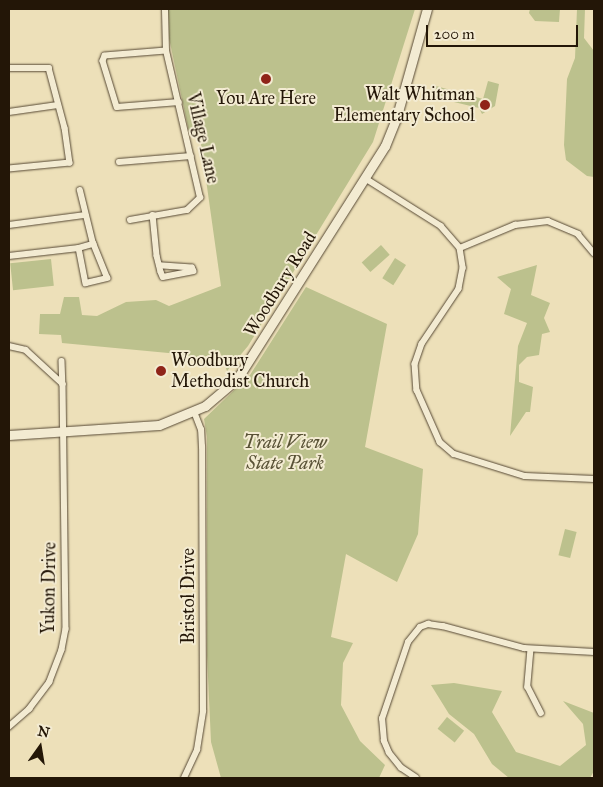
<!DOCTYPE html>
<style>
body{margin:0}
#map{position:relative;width:603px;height:787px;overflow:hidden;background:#ede0b9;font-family:"IM FELL Great Primer",serif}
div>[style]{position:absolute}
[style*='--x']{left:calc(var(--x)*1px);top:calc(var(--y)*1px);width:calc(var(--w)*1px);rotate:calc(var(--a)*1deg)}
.green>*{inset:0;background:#bcc18d;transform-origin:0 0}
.roads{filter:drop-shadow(0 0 1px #564834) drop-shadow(0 0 1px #564834)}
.minor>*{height:5.5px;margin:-2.75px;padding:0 2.75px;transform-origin:2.75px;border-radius:2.75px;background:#f3ebd2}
.secondary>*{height:9px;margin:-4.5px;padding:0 4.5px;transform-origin:4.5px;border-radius:4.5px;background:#f3ebd2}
.dots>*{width:14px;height:14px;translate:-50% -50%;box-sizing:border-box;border:2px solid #f3ebd2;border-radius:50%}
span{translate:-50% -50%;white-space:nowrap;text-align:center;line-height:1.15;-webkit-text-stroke:4px #f3ebd2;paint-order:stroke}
.poi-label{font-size:18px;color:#231607}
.right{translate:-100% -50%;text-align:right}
.left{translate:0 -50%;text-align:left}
.street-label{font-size:18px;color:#231607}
.park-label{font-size:18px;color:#595236;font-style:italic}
.frame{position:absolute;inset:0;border:10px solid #231607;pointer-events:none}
.north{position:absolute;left:15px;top:722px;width:50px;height:50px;-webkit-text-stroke:4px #f3ebd2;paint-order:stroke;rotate:13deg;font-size:14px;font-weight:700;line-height:20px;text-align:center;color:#231607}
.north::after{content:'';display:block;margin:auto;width:18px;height:22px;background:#231607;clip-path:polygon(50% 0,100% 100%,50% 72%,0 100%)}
.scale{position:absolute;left:426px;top:25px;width:152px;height:22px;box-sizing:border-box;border:2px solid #231607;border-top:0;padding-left:6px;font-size:15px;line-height:18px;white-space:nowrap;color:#231607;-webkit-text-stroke:4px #f3ebd2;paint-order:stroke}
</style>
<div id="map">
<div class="green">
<div style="clip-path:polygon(168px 9px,415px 9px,373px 142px,248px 346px,227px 371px,220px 352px,190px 361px,179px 354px,62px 343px,61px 335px,39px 334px,40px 314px,60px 314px,64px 297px,79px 297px,82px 315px,97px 316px,126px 302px,156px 300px,169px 306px,221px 286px,199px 130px,189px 132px,169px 38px)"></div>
<div style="clip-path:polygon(530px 9px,560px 9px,559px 22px,535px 21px,529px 13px)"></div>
<div style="clip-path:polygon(577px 9px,585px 9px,584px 38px,594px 51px,594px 177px,587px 176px,566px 160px,564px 145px,567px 79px,575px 58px)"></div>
<div style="clip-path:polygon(488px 81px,499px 84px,495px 106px,482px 114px,479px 108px,433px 97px,436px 86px,483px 99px)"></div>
<div style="left:381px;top:245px;width:13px;height:26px;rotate:48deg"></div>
<div style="left:395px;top:258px;width:13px;height:24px;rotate:32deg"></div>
<div style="left:51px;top:259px;width:27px;height:41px;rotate:84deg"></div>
<div style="clip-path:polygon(537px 265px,531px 295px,550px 303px,544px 318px,550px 332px,542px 334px,539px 355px,527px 357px,519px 365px,519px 382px,533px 387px,530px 412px,526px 412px,510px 436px,518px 346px,527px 323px,504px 314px,511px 289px,497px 277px)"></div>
<div style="clip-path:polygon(306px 287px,387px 324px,365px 447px,423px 469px,418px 534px,397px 582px,346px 554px,331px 637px,353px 643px,343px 663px,341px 705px,360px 741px,385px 765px,379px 778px,221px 778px,211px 742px,207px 655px,207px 437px,204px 419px,250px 375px)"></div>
<div style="left:565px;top:529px;width:12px;height:27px;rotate:14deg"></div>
<div style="clip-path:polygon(454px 683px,502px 691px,492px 712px,516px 752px,560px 766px,586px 745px,583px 724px,563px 701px,594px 713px,594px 771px,590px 778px,509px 778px,492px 764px,474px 734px,449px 714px,431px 685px)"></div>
<div style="left:447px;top:717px;width:22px;height:15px;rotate:39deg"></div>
</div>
<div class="roads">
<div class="minor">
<div style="--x:166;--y:51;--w:61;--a:175.3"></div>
<div style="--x:105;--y:56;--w:5;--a:112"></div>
<div style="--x:103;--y:61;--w:48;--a:73.1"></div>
<div style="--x:117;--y:107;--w:62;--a:-4.6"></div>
<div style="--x:9;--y:68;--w:40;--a:0"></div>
<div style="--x:49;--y:68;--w:62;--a:75.1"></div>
<div style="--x:65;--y:128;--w:35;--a:82"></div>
<div style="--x:70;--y:163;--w:61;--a:174.4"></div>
<div style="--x:9;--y:112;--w:49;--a:-8.1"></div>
<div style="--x:119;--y:162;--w:72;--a:-4.8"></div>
<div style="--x:365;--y:178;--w:90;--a:32.3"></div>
<div style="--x:441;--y:226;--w:29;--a:49"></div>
<div style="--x:460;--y:248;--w:20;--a:81"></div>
<div style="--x:463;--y:268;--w:21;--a:101"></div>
<div style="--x:459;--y:289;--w:66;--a:123.9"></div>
<div style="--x:422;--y:344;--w:21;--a:109"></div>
<div style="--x:415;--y:364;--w:26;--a:86"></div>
<div style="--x:417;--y:390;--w:57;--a:66.1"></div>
<div style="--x:440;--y:442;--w:18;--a:41"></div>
<div style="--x:454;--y:454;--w:74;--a:17.2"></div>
<div style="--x:525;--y:476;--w:69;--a:2.5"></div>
<div style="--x:153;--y:215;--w:41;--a:84.4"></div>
<div style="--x:157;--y:256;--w:16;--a:76"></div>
<div style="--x:161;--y:272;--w:5;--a:68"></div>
<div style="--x:163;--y:277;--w:31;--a:-11"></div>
<div style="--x:193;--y:271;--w:3;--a:-108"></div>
<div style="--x:192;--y:268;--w:32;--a:-176"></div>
<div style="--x:130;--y:220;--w:58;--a:-10"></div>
<div style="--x:187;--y:210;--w:18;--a:-43"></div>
<div style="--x:200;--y:198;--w:151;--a:-103"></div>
<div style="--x:166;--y:51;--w:42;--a:-91.4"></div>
<div style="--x:9;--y:225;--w:77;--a:-7.5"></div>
<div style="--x:79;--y:248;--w:36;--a:79"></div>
<div style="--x:86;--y:283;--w:22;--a:-13"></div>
<div style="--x:107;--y:278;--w:37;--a:-112"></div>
<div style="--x:93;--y:244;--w:55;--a:-103.8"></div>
<div style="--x:460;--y:248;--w:60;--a:-22.7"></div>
<div style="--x:515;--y:225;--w:33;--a:-7"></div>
<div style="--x:548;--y:221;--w:33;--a:23"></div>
<div style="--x:578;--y:234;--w:25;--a:50"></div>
<div style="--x:9;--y:256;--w:70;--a:-6.5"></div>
<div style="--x:79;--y:248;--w:15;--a:-16"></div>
<div style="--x:9;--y:346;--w:17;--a:13"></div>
<div style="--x:26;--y:350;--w:50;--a:42.6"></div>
<div style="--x:63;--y:384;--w:245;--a:89.3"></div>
<div style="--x:66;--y:629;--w:21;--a:101"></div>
<div style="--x:62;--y:650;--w:34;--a:111"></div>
<div style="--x:50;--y:682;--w:34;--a:127"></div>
<div style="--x:30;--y:709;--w:28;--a:139"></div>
<div style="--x:62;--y:361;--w:23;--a:88"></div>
<div style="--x:531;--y:649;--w:38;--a:95"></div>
<div style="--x:528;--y:687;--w:29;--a:63"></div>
<div style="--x:184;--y:778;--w:31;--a:-65"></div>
<div style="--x:197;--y:750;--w:39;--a:-81"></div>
<div style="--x:203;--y:711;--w:264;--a:-90.2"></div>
<div style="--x:202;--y:447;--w:17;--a:-93"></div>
<div style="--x:201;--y:430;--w:19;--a:-111"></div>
<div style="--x:416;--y:778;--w:18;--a:-146"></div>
<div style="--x:401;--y:768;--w:19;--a:-129"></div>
<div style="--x:389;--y:753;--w:13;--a:-113"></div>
<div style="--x:384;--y:741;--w:22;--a:-95"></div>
<div style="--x:382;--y:719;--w:81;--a:-71.3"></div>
<div style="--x:408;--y:642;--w:19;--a:-51"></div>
<div style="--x:420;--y:627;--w:9;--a:-21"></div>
<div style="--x:428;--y:624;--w:15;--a:8"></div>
<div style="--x:443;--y:626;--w:84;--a:15.2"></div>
<div style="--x:524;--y:648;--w:70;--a:3.3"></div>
</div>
<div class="secondary">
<div style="--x:9;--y:435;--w:150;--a:-3.8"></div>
<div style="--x:159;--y:425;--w:50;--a:-22.4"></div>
<div style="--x:205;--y:406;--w:42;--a:-40.2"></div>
<div style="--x:237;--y:379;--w:276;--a:-57.6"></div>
<div style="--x:385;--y:146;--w:29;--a:-68"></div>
<div style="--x:396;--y:119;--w:114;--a:-74.3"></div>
</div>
</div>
<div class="dots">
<div style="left:266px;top:79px;background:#8f2418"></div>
<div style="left:485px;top:105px;background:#8f2418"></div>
<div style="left:161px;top:371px;background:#8f2418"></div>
</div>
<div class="poi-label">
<span class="right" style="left:475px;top:105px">Walt Whitman<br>Elementary School</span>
<span style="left:266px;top:98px">You Are Here</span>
<span class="left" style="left:171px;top:371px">Woodbury<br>Methodist Church</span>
</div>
<div class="street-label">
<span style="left:203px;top:138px;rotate:77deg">Village Lane</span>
<span style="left:280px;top:284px;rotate:-58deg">Woodbury Road</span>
<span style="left:49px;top:588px;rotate:-89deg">Yukon Drive</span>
<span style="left:188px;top:596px;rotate:-90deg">Bristol Drive</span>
</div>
<div class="park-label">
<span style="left:285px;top:453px">Trail View<br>State Park</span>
</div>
<div class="frame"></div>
<div class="north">N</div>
<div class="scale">200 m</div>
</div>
